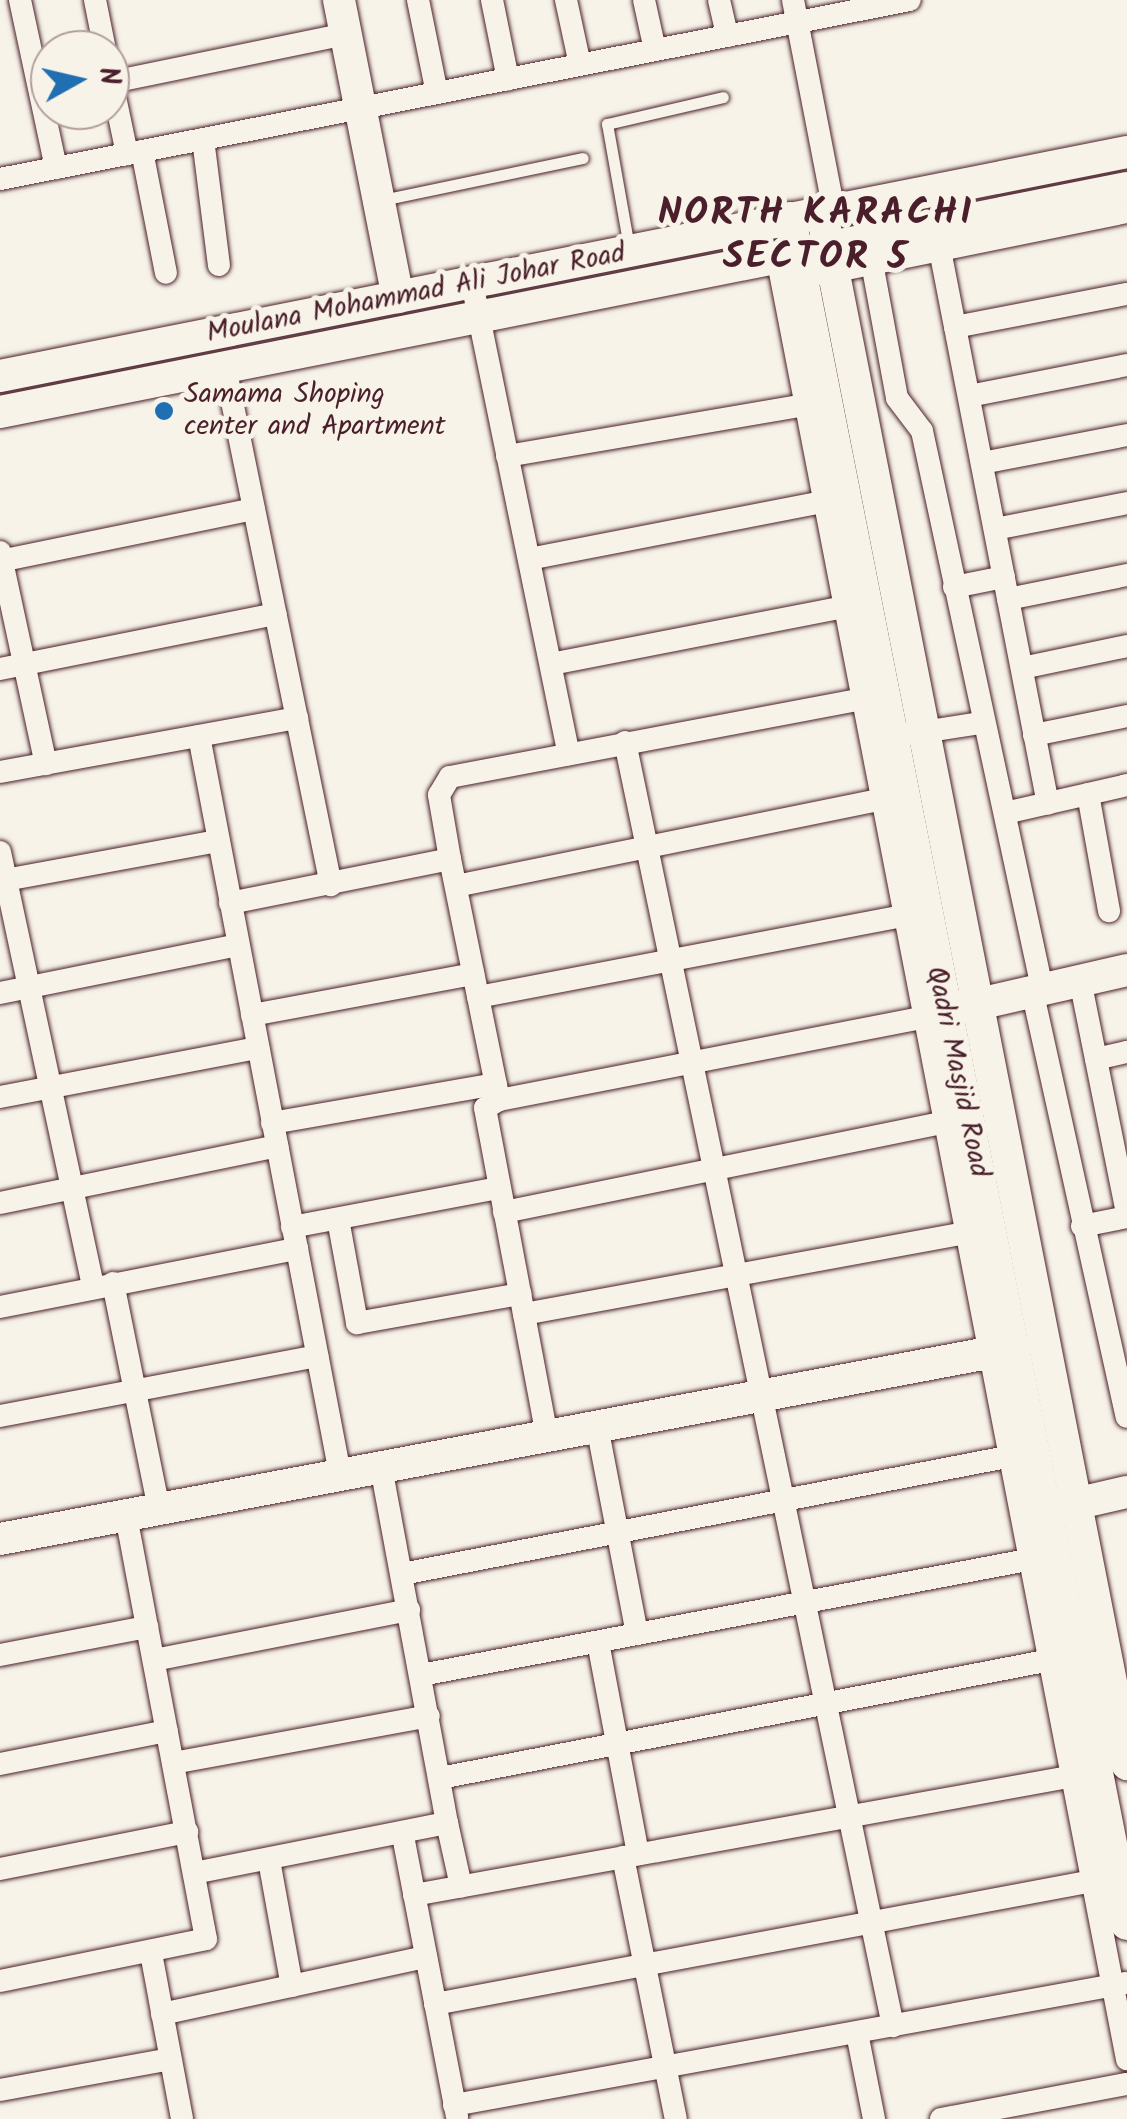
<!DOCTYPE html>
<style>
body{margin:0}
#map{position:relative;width:1127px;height:2119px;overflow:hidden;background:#f7f3e8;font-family:Kalam,sans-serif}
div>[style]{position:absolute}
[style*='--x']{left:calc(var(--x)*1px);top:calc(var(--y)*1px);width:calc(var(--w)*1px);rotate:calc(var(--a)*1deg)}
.roads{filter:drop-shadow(0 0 2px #4a1f2b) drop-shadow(0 0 2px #4a1f2b)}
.lane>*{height:11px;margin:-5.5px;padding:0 5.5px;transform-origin:5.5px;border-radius:5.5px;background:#f7f3e8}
.street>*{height:22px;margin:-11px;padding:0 11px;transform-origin:11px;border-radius:11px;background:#f7f3e8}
.secondary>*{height:32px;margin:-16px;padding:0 16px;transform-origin:16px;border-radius:16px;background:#f7f3e8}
.dots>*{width:28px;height:28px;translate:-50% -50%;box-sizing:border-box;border:5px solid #f7f3e8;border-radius:50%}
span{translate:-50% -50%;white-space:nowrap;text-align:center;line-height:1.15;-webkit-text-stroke:10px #f7f3e8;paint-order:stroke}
.street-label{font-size:28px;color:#4a1f2b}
.poi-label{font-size:28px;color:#4a1f2b}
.left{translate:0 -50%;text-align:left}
.district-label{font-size:38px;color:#4a1f2b;font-weight:700;letter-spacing:2.5px}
.north{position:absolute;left:30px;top:30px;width:100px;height:100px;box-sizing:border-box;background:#f7f3e8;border:2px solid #b29e9c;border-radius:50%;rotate:82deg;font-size:28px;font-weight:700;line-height:40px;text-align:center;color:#4a1f2b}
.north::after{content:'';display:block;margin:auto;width:35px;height:45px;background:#1f6fb2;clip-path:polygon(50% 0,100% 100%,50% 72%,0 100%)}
</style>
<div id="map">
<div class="roads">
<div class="lane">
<div style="--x:382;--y:200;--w:205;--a:-11.8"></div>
<div style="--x:629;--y:247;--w:125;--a:-100.1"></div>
<div style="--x:607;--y:124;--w:119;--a:-13.1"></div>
</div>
<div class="street">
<div style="--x:20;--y:0;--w:172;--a:77.9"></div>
<div style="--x:95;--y:0;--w:51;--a:78.7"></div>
<div style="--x:418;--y:0;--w:95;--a:78.5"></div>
<div style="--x:492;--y:0;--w:81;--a:78.6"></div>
<div style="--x:566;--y:0;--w:66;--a:77.8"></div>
<div style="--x:644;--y:0;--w:51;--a:77.6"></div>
<div style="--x:719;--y:0;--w:37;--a:77"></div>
<div style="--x:793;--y:0;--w:215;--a:79"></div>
<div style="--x:110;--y:73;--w:83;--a:78.1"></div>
<div style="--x:112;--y:82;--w:239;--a:-11.6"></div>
<div style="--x:203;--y:139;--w:127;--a:82.8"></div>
<div style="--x:142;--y:151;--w:124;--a:78.9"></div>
<div style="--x:0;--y:179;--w:927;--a:-11.13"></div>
<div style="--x:940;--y:250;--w:564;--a:78.97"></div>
<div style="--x:777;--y:257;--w:1836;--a:79.01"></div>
<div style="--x:872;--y:263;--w:137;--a:79.5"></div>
<div style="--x:897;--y:398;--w:41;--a:52.9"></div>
<div style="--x:922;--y:431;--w:570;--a:77.84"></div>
<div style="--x:822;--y:274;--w:311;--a:-11.5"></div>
<div style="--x:472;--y:283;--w:481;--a:78.4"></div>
<div style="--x:955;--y:327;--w:175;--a:-10.9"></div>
<div style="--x:225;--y:367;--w:529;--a:78.44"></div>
<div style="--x:969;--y:396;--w:161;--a:-11.1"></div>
<div style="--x:507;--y:456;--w:315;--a:-9.7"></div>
<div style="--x:982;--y:463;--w:148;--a:-10.9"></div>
<div style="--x:995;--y:529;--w:135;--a:-11.1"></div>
<div style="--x:0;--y:552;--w:217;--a:77.8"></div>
<div style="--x:529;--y:559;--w:316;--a:-11"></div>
<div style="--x:0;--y:561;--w:259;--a:-11.6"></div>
<div style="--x:954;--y:587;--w:51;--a:-11.3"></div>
<div style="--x:1008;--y:599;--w:121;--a:-11.4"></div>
<div style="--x:551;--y:664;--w:310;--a:-11"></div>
<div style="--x:1022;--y:668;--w:107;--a:-11.8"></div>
<div style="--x:0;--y:669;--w:281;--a:-11.3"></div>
<div style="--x:910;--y:734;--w:72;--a:-8.8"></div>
<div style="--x:1034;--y:735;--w:95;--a:-11.5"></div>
<div style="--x:199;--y:736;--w:751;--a:79.18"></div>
<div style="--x:625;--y:742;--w:1312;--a:78.21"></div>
<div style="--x:0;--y:772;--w:302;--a:-10.3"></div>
<div style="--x:1088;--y:794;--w:119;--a:79.8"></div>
<div style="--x:1005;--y:813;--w:125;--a:-12.9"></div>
<div style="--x:0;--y:852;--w:445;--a:77.9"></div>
<div style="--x:450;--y:859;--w:246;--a:78.5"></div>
<div style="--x:499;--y:1100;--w:16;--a:150"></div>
<div style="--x:485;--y:1108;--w:333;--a:79.3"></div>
<div style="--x:0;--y:881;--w:222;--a:-10.4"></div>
<div style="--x:456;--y:886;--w:450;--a:-11.5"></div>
<div style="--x:230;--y:903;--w:224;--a:-11.3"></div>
<div style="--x:450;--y:859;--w:65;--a:-99.8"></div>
<div style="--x:439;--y:795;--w:21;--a:-59"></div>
<div style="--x:450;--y:777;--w:436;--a:-10.7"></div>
<div style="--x:1080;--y:980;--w:239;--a:78.6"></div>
<div style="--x:1032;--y:990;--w:437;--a:77.5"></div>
<div style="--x:0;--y:993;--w:243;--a:-11.4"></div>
<div style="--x:478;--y:997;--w:447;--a:-10.8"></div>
<div style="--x:252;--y:1015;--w:225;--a:-10.5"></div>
<div style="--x:1096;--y:1059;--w:32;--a:-13"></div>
<div style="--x:0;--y:1097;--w:263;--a:-10.8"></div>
<div style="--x:499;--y:1100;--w:445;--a:-11"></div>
<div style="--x:272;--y:1123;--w:227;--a:-9.9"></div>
<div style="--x:0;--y:1203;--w:283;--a:-11.6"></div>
<div style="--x:504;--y:1212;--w:461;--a:-11.5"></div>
<div style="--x:338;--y:1219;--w:106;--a:79.6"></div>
<div style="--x:357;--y:1323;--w:166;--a:-10.1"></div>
<div style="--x:1082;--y:1226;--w:46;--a:-11.3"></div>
<div style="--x:292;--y:1227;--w:211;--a:-10.7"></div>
<div style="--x:113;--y:1283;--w:232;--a:78.5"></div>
<div style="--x:0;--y:1307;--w:303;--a:-11.1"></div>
<div style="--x:524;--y:1314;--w:465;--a:-10.4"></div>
<div style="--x:0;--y:1416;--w:323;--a:-10.7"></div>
<div style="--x:597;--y:1426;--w:212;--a:79.1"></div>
<div style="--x:402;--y:1574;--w:632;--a:-10.95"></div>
<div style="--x:598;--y:1642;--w:216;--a:79.3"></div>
<div style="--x:0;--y:1655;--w:150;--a:-10.8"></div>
<div style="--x:154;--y:1660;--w:260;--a:-11.1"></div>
<div style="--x:421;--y:1675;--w:633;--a:-10.74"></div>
<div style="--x:173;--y:1763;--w:260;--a:-10.4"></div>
<div style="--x:0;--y:1764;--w:170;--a:-11.2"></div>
<div style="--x:440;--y:1778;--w:638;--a:-10.94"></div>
<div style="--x:447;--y:1823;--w:65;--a:77.5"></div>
<div style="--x:403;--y:1836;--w:286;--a:79.1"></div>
<div style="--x:623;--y:1857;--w:267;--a:78.6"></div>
<div style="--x:269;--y:1860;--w:128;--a:79.7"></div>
<div style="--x:0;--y:1869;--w:191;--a:-11.2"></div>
<div style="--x:194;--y:1873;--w:258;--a:-11.2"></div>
<div style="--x:447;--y:1823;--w:362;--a:-100.5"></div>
<div style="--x:414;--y:1895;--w:682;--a:-10.22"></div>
<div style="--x:151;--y:1953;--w:169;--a:79.4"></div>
<div style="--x:0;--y:1981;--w:210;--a:-11.5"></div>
<div style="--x:206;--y:1939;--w:431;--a:-100.7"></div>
<div style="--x:435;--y:2004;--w:686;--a:-10.59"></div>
<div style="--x:162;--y:2014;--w:270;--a:-12.2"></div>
<div style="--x:857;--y:2033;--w:88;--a:78.8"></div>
<div style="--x:0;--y:2090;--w:173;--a:-10.3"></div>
<div style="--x:454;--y:2105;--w:682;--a:-10.3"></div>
<div style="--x:941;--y:2119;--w:189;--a:-10.7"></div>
</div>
<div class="secondary">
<div style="--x:339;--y:0;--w:303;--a:78.8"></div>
<div style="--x:822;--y:213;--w:1581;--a:78.87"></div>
<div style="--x:790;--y:218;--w:1739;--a:78.83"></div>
<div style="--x:0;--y:376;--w:1149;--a:-11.24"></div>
<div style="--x:0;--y:412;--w:1149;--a:-11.24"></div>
<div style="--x:961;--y:1008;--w:170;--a:-12.9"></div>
<div style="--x:1057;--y:1508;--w:72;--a:-12.9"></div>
<div style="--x:0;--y:1539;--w:1033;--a:-10.66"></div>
</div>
</div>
<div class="dots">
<div style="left:164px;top:411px;background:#1f6fb2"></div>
</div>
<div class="street-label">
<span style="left:416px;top:294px;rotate:-11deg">Moulana Mohammad Ali Johar Road</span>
<span style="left:957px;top:1072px;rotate:78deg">Qadri Masjid Road</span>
</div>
<div class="poi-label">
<span class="left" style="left:184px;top:411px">Samama Shoping<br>center and Apartment</span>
</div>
<div class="district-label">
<span style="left:816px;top:237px">NORTH KARACHI<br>SECTOR 5</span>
</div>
<div class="north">N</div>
</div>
